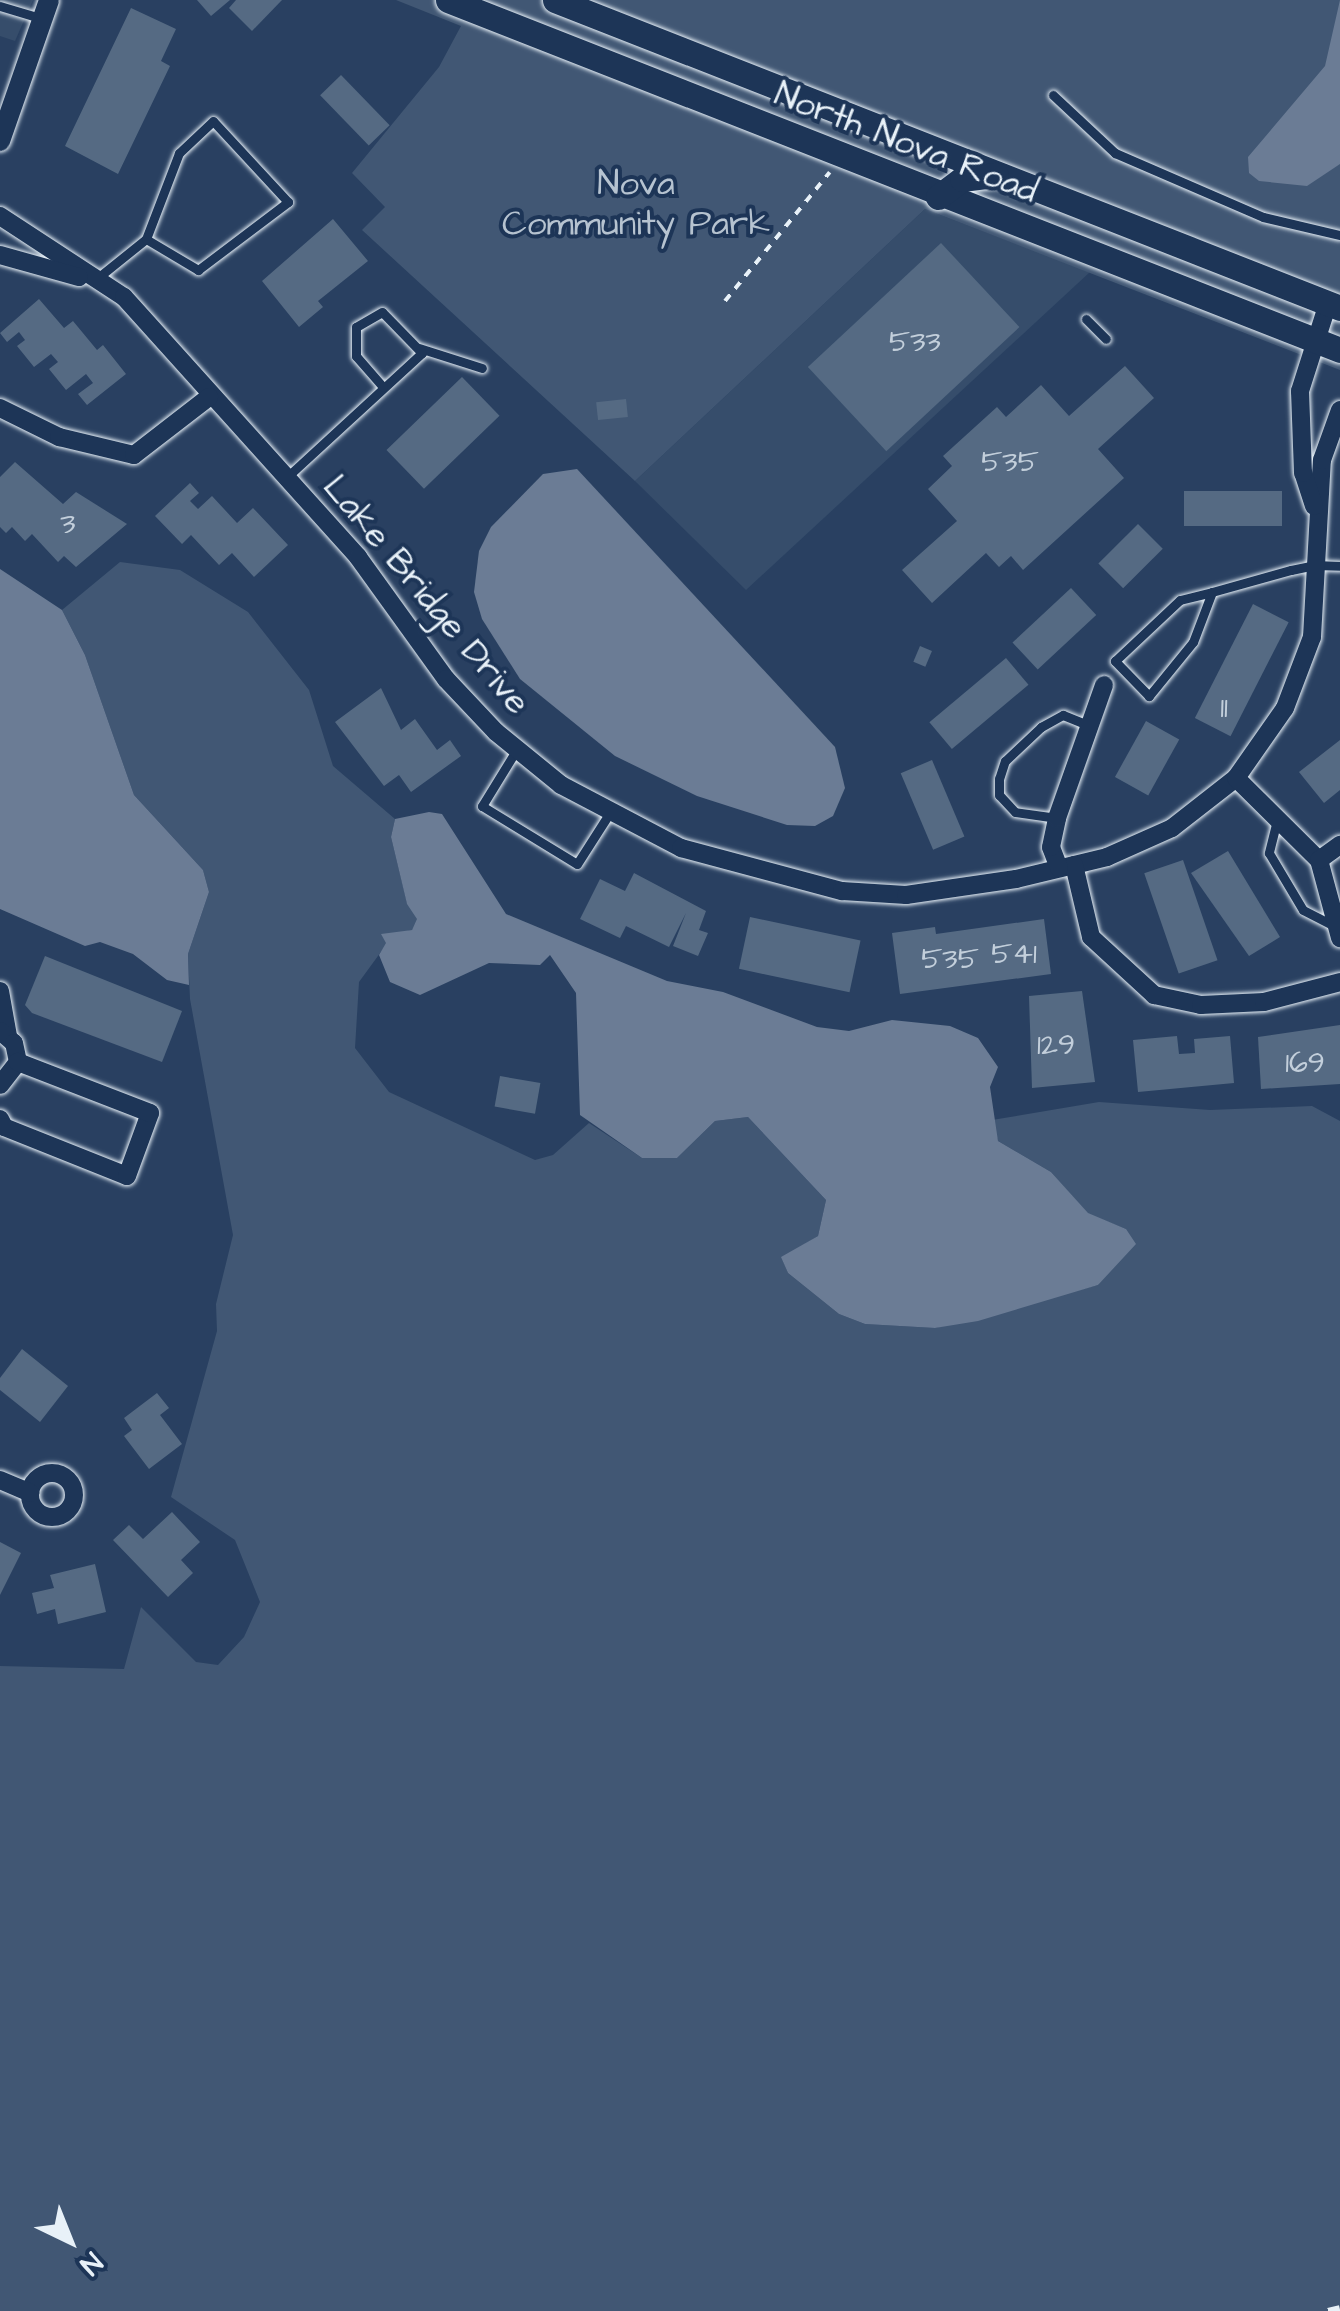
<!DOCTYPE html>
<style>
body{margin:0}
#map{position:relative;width:1340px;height:2311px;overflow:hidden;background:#294061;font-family:"Architects Daughter",sans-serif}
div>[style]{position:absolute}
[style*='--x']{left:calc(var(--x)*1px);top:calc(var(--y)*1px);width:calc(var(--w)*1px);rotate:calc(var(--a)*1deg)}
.built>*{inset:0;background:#364d6b}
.green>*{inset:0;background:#415774}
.water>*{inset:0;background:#6b7c95}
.building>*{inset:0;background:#556a83;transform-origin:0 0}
.path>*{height:4px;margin-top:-2px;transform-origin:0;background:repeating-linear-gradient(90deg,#e8f1f8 0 8px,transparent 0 16px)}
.roads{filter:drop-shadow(0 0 2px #e8f1f8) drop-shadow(0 0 2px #e8f1f8)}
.service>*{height:9px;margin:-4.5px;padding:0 4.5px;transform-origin:4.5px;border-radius:4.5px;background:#1d3557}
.minor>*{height:18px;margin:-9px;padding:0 9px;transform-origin:9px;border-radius:9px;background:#1d3557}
.minor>.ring{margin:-9px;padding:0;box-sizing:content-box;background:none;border:18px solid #1d3557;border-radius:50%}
.tertiary>*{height:20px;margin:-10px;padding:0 10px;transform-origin:10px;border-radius:10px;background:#1d3557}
.primary>*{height:25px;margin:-12.5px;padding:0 12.5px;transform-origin:12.5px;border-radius:12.5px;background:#1d3557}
.rail>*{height:6px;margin-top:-3px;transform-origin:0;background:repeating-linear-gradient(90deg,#e8f1f8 0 15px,transparent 0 23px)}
span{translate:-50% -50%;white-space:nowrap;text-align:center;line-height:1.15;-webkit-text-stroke:8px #1d3557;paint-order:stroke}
.number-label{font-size:30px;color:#c3cfdb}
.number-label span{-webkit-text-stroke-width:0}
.street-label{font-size:35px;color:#e8f1f8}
.park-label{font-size:35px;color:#b6c3d0}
.north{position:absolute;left:20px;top:2191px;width:100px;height:100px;-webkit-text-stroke:8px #1d3557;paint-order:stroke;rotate:137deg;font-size:28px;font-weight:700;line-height:40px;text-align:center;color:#e8f1f8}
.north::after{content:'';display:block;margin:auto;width:35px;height:45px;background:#e8f1f8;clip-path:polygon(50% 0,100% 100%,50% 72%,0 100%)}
</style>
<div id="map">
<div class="built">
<div style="clip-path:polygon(0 0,33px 0,15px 41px,0 36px)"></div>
<div style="clip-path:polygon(925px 209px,1090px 272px,746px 590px,635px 481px)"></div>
</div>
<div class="green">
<div style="clip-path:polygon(396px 0,1340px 0,1340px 370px,925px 209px,635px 481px,362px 230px,385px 207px,352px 173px,439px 67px,461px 26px)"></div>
<div style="clip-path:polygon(120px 562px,180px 570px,248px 612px,309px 690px,333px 766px,395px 819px,391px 837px,407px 903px,418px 919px,412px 930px,394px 934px,359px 982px,355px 1048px,389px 1092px,535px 1160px,553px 1155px,589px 1123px,642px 1158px,677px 1158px,715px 1121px,748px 1117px,826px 1200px,818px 1236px,782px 1258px,788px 1273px,839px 1314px,865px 1324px,935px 1328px,1098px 1285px,1126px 1229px,1088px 1214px,1051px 1172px,998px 1141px,992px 1120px,1099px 1102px,1210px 1110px,1312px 1106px,1340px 1121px,1340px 2311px,0 2311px,0 1666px,124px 1669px,141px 1607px,196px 1662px,218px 1665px,244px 1637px,260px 1602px,235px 1540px,171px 1497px,217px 1331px,216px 1304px,233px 1235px,190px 999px,188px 954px,209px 892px,203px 870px,134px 795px,85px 655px,62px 610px)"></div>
</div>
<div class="water">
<div style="clip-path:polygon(1340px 0,1340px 164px,1307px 186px,1259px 181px,1249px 173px,1248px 157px,1325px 66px)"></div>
<div style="clip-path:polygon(577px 469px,835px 747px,845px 788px,833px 816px,815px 826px,787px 825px,697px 796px,615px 756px,520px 679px,482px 619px,474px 592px,479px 551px,491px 527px,543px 474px)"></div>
<div style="clip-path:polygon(0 569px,62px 610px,85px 655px,134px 795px,203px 870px,209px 892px,188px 954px,189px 985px,167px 980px,133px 954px,100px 942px,85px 946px,0 909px)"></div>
<div style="clip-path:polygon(429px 812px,442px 814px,506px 914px,667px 981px,723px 992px,817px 1027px,849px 1031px,892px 1020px,950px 1026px,978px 1038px,998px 1067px,990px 1087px,998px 1141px,1051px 1172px,1088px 1213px,1126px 1229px,1136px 1244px,1098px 1285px,978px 1321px,935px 1328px,865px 1324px,839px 1314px,788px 1273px,781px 1257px,818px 1236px,826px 1200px,748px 1117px,715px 1121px,677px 1158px,642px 1158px,580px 1115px,576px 993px,550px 955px,540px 965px,489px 963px,420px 995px,390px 982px,379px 955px,386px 943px,381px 934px,412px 930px,417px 919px,407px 904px,391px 837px,395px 819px)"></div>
</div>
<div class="building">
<div style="clip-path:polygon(197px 0,230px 0,211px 16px)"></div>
<div style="clip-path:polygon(236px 0,282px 0,252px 31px,229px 8px)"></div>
<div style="clip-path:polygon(131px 8px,176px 29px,161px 61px,170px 66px,118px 174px,65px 146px)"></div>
<div style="left:341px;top:75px;width:70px;height:29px;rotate:46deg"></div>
<div style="clip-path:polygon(333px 219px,368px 261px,318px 301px,323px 307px,299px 327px,262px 281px)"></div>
<div style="left:941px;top:243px;width:115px;height:182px;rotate:47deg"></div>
<div style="clip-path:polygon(39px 299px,64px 328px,73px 321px,97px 350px,103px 345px,126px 374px,87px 405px,78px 394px,93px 383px,86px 374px,66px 390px,49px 369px,58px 362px,51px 354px,34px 367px,17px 346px,25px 340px,19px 332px,7px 342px,0 333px)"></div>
<div style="clip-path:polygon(1125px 366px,1154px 398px,1098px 449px,1124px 478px,1023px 570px,1011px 556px,999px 567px,986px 553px,932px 603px,902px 570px,957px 521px,928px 489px,952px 466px,943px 456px,997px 407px,1006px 417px,1041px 385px,1069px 416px)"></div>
<div style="left:462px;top:377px;width:54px;height:105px;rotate:46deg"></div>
<div style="left:626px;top:399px;width:18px;height:30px;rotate:84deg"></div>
<div style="clip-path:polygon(15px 462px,63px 504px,76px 492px,127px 524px,76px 567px,64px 556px,58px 562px,32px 534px,25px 541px,12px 527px,6px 533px,0 527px,0 477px)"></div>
<div style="clip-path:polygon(190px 483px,199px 493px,190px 501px,198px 509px,212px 496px,237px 523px,253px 508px,288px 545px,254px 577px,232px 553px,219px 565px,191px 535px,182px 544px,155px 516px)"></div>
<div style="left:1184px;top:491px;width:98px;height:35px"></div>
<div style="left:1138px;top:524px;width:35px;height:56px;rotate:45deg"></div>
<div style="left:1071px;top:588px;width:37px;height:80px;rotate:47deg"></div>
<div style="left:1253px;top:604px;width:40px;height:128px;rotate:27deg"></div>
<div style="left:920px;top:646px;width:13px;height:17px;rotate:23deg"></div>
<div style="left:1006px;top:658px;width:35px;height:100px;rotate:50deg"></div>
<div style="clip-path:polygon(381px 688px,401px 730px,415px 719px,437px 750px,450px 740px,461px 756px,411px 792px,399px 775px,384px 786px,335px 722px)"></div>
<div style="left:1146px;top:721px;width:38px;height:64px;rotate:29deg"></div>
<div style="clip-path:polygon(1340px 740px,1340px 790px,1324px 803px,1299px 772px)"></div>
<div style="left:932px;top:760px;width:83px;height:34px;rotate:67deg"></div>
<div style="clip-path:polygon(1228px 851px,1280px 937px,1249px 956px,1191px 873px)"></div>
<div style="left:1183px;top:860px;width:106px;height:41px;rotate:71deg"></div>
<div style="clip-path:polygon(634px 873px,706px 911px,699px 930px,708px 933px,698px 956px,673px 946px,686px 913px,669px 947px,626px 926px,620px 938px,580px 919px,600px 879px,625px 891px)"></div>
<div style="left:750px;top:917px;width:113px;height:53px;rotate:12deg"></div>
<div style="clip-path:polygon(1044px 919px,1051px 974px,900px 994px,892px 933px,935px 927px,936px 934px)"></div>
<div style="clip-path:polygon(45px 956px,182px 1011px,162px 1062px,32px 1013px,25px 1005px)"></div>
<div style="clip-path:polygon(1082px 991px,1095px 1082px,1032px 1088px,1029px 996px)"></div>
<div style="clip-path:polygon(1340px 1025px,1340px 1084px,1261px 1089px,1258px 1037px)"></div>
<div style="clip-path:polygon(1177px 1036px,1179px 1054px,1195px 1053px,1194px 1039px,1230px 1036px,1234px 1083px,1138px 1092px,1133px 1040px)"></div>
<div style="left:500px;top:1076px;width:41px;height:31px;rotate:10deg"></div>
<div style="clip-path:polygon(22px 1349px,68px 1386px,40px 1422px,0 1390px,0 1378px)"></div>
<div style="clip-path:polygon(157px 1393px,169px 1408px,160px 1415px,182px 1444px,149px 1469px,124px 1436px,132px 1430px,124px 1418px)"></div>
<div style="clip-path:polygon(172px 1512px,200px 1542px,181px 1560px,193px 1573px,168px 1597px,113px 1540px,129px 1525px,143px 1539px)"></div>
<div style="clip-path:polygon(0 1542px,21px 1553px,0 1595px)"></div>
<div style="clip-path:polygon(95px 1564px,106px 1612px,58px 1624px,55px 1609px,37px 1614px,32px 1593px,54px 1588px,50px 1575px)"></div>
</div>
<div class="path">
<div style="--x:725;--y:301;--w:166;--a:-50.9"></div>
</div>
<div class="roads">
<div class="service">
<div style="--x:0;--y:6;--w:42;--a:16.7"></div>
<div style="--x:1053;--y:95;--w:85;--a:43.1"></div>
<div style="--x:1115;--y:153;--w:161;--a:23.4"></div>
<div style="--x:1263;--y:217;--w:79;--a:13.2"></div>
<div style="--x:95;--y:280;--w:65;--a:-38.8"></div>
<div style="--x:146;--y:239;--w:61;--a:30.8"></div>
<div style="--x:198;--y:270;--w:113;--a:-37.1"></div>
<div style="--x:288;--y:202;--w:110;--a:-132.8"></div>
<div style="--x:213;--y:121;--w:47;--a:136.7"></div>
<div style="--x:179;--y:153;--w:92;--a:111"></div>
<div style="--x:1086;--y:319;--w:28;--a:45"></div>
<div style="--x:419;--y:348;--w:66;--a:17.6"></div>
<div style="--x:287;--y:477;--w:183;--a:-42.6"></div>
<div style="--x:422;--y:353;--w:57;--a:-134.3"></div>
<div style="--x:382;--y:312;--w:30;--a:150"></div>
<div style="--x:356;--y:327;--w:29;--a:90"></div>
<div style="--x:356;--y:356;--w:41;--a:48.9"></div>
<div style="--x:1212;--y:592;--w:53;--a:110.8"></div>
<div style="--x:1193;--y:642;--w:70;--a:129.2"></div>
<div style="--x:1149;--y:696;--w:49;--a:-134.2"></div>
<div style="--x:1115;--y:661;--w:89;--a:-43.2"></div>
<div style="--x:1180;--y:600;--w:33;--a:-14"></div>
<div style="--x:1212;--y:592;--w:82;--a:-15.6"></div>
<div style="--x:1291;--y:570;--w:25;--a:-12"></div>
<div style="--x:1315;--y:565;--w:25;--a:2"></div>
<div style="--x:517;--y:749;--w:67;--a:121.6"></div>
<div style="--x:482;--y:806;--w:111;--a:31.4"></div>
<div style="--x:577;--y:864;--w:59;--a:-57.4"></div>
<div style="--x:1057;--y:818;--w:42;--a:-171.9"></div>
<div style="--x:1015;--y:812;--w:23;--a:-133"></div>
<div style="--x:999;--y:795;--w:16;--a:-90"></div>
<div style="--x:999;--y:779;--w:19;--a:-72"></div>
<div style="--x:1005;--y:761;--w:50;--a:-43.4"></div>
<div style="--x:1041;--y:727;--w:25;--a:-29"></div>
<div style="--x:1063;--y:715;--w:24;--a:22"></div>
<div style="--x:1277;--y:820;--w:34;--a:104"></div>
<div style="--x:1269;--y:853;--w:66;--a:59.2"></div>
<div style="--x:1303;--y:910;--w:34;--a:27"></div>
</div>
<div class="minor">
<div style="--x:0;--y:216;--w:148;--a:33.2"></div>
<div style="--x:124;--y:297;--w:350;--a:48"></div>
<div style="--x:358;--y:557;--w:150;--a:54.2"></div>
<div style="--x:446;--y:679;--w:73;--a:46.7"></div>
<div style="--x:496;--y:732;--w:84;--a:39.2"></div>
<div style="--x:561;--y:785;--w:136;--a:27.7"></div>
<div style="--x:681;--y:848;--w:167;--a:15"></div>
<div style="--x:842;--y:891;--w:64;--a:3.6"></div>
<div style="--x:906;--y:895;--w:111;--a:-8.3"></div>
<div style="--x:1016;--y:879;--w:94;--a:-13.6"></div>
<div style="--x:1107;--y:857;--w:71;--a:-24"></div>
<div style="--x:1172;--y:828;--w:81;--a:-38"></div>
<div style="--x:1236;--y:778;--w:85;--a:-55"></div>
<div style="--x:1285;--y:708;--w:76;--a:-69.2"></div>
<div style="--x:1312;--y:637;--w:177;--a:-86.8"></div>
<div style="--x:1322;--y:460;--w:53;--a:-70.2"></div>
<div style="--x:0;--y:255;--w:82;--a:15.6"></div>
<div style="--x:0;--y:408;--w:66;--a:26.2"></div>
<div style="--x:59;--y:437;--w:77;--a:13.5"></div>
<div style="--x:134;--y:455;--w:95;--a:-37.7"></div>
<div style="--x:1314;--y:506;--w:35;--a:-108"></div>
<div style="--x:1303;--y:473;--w:82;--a:-92.1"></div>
<div style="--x:1300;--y:391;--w:92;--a:-72.3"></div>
<div style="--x:1236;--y:778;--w:117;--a:44.7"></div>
<div style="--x:1319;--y:860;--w:81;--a:74.9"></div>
<div style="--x:1319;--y:860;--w:26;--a:-36"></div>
<div style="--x:1074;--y:865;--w:74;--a:76.7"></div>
<div style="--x:1091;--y:937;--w:86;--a:42.6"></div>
<div style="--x:1154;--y:995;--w:48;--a:12"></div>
<div style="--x:1201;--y:1005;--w:63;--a:-2.7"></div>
<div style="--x:1264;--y:1002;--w:79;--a:-14.7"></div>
<div style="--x:1059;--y:868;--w:22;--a:-111"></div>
<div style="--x:1051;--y:847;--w:30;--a:-78"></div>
<div style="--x:1057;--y:818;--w:141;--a:-70.5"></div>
<div style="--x:0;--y:991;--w:46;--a:79.9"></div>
<div style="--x:0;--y:1031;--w:18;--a:41"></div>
<div style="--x:14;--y:1043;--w:19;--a:78"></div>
<div style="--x:18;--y:1062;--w:29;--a:128"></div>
<div style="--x:0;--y:1119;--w:9;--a:63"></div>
<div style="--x:4;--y:1127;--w:132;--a:21.7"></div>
<div style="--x:127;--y:1176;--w:67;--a:-69.9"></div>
<div style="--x:150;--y:1113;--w:142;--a:-158.9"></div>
<div class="ring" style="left:30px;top:1473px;width:26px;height:26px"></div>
<div style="--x:0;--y:1480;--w:33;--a:23"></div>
</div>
<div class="tertiary">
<div style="--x:0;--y:141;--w:149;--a:-70.8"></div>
</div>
<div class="primary">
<div style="--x:448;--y:0;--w:958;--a:21.42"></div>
<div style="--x:555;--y:0;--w:843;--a:21.42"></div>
<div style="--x:938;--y:197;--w:30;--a:-37"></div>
<div style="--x:962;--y:179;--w:34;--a:-7"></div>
</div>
</div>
<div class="rail">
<div style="--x:1328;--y:2311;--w:12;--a:-14"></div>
</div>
<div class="number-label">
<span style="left:915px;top:342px">533</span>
<span style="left:1010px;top:462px">535</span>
<span style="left:68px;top:524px">3</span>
<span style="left:1224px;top:708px">11</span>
<span style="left:1014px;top:954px">541</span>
<span style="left:950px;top:959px">535</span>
<span style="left:1056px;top:1045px">129</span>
<span style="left:1305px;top:1063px">169</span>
</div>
<div class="street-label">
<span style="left:906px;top:143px;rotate:21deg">North Nova Road</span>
<span style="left:426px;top:595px;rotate:50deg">Lake Bridge Drive</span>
</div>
<div class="park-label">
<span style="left:636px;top:204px">Nova<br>Community Park</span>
</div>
<div class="north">N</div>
</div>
